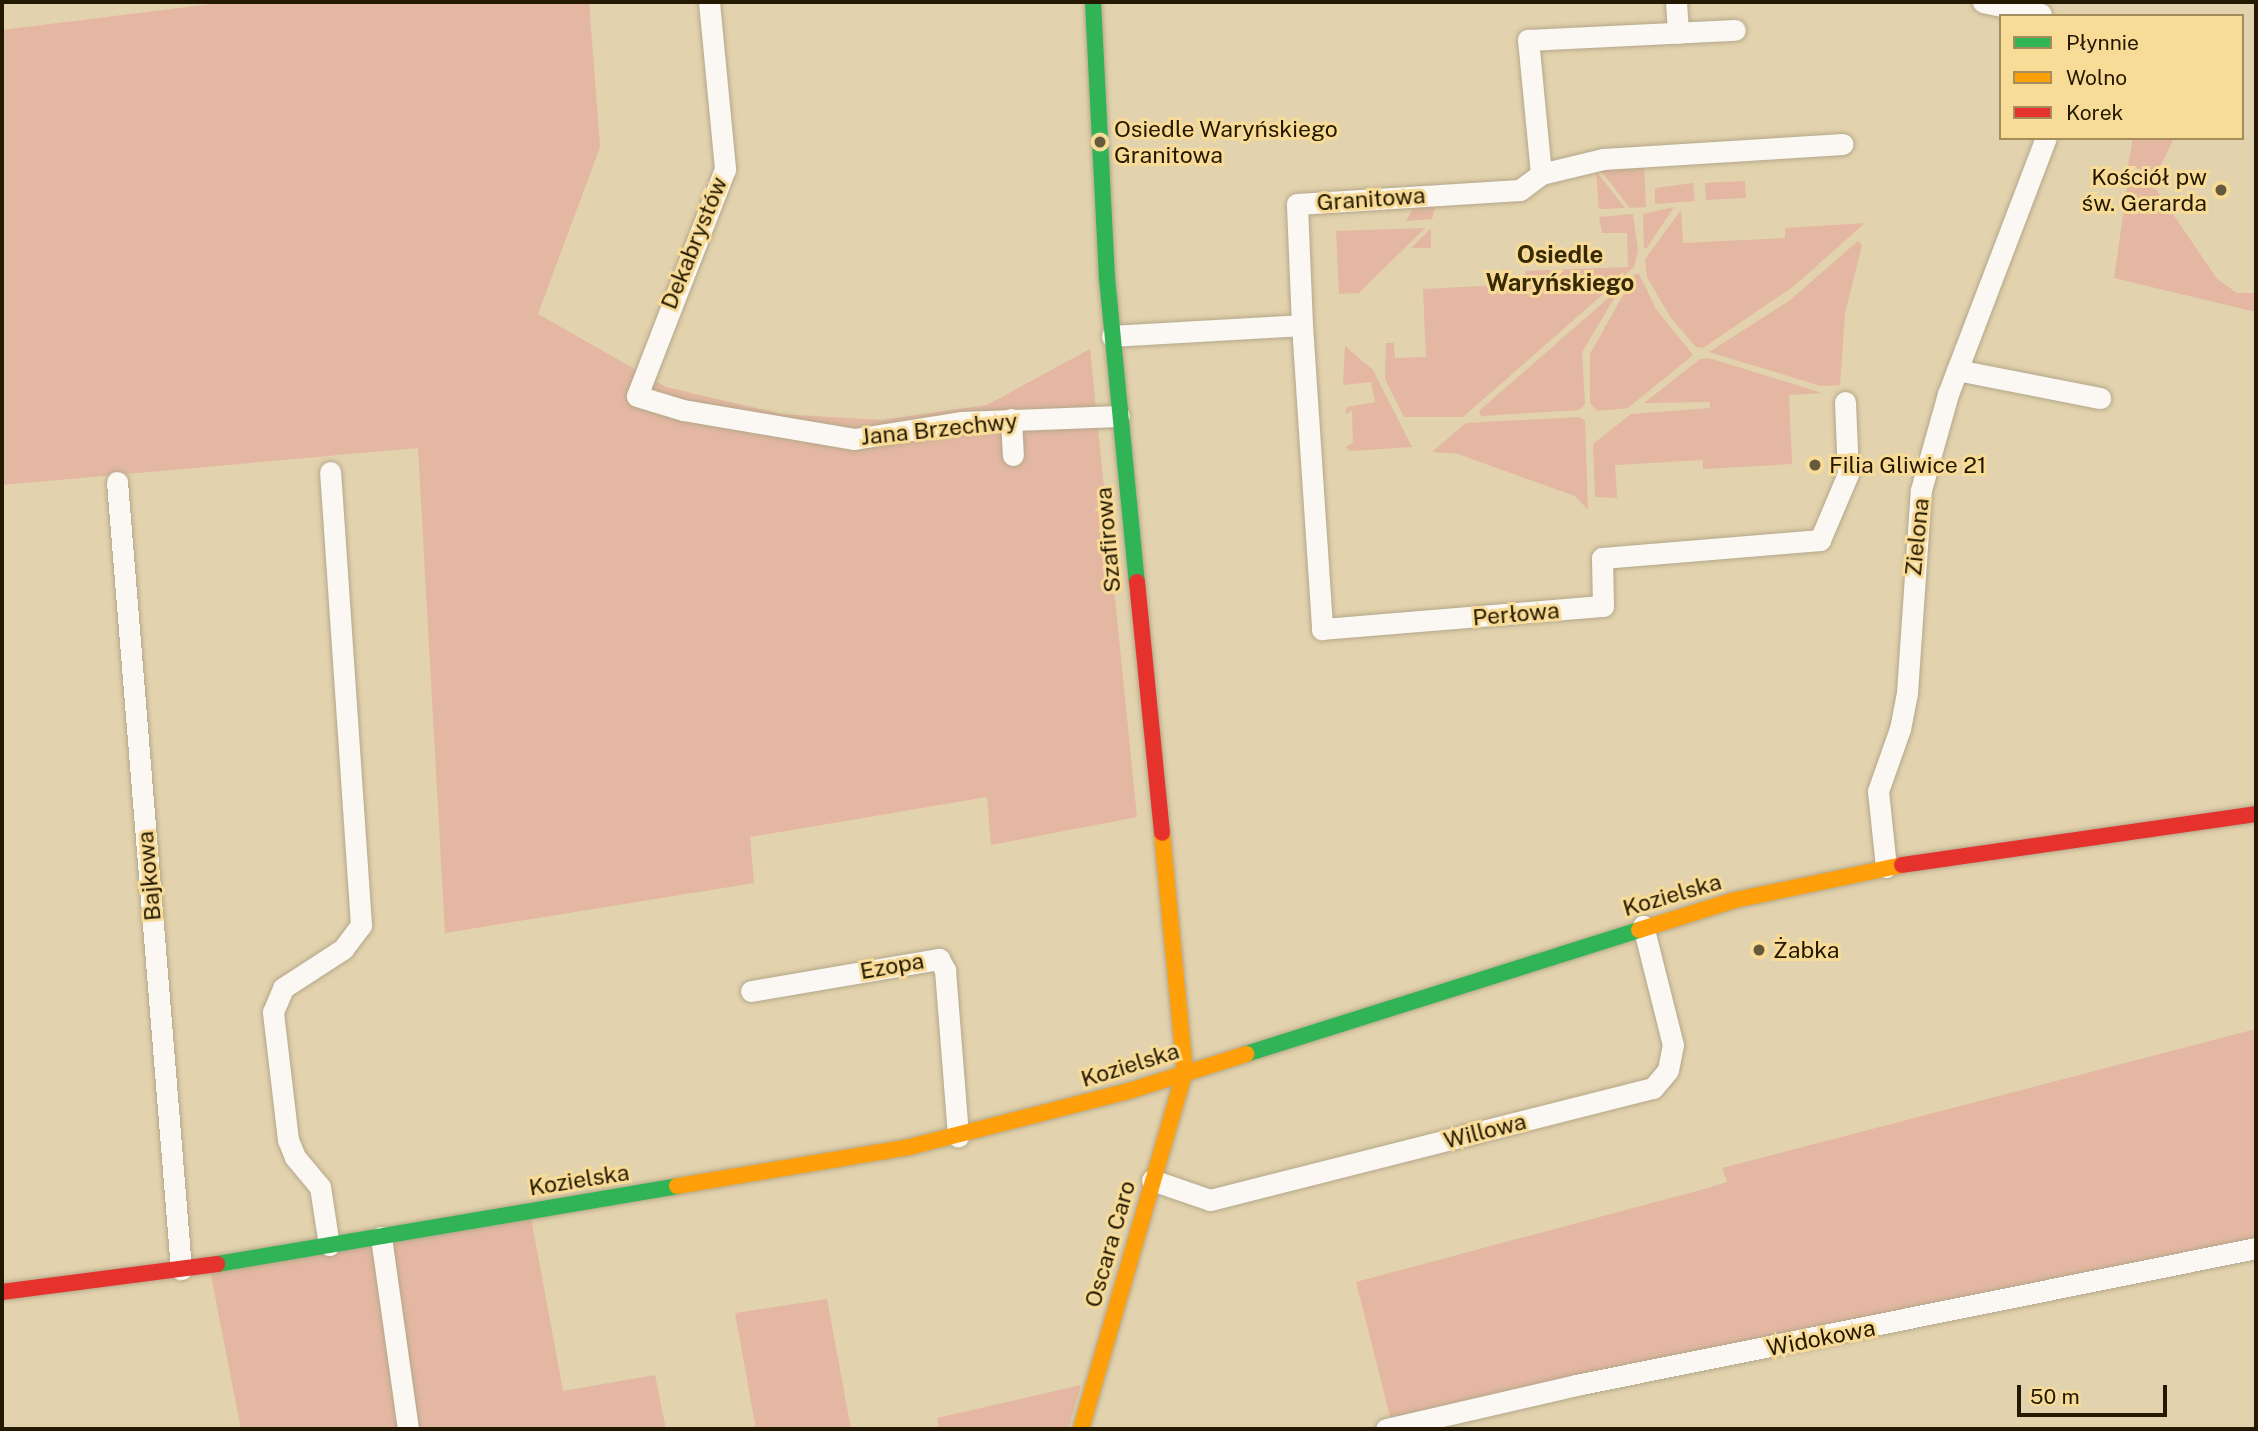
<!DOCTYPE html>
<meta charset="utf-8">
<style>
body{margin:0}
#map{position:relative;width:2258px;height:1431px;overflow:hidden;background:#e2d2ad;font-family:"Public Sans",sans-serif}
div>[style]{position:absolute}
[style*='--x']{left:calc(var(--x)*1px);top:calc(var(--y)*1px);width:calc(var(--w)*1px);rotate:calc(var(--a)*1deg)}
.green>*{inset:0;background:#e3b7a1;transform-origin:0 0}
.roads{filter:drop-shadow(0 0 2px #b3a78a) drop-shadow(0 0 2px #b3a78a)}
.street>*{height:21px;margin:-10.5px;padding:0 10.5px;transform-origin:10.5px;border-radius:10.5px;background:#fbf8f3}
.fast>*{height:16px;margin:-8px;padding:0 8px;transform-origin:8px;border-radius:8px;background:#30b455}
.slow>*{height:16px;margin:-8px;padding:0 8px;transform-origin:8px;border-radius:8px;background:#ff9f0a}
.jam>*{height:16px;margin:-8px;padding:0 8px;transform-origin:8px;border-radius:8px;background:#e5322d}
.dots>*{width:19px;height:19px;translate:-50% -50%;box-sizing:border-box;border:4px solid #f8db97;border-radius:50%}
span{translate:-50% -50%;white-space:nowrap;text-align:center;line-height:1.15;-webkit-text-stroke:6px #f8db97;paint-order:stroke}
.poi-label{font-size:23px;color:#241900}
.left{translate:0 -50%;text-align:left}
.right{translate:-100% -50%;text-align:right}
.street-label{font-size:23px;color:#241900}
.neighbourhood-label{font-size:24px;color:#372904;font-weight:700}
.frame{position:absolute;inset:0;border:4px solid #241900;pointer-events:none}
.legend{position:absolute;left:1999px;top:14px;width:245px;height:126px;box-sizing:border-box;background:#f8db97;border:2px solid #a38d5b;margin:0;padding:9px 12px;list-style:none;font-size:21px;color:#241900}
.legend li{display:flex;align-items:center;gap:14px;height:35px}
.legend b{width:35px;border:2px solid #a38d5b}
.scale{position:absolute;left:2017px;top:1385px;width:150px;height:32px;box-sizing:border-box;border:4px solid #241900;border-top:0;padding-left:9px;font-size:21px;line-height:24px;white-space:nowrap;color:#241900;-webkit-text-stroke:5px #f8db97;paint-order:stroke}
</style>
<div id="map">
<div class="green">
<div style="clip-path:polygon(227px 2px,589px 2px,600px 147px,538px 314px,666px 387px,781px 414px,881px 420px,987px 405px,1090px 349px,1137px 817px,991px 845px,987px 797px,750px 837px,754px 883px,445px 933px,418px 448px,2px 485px,2px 30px)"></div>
<div style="clip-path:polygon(2133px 138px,2174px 138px,2157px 173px,2128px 166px)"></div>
<div style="clip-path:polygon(1644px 164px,1646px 207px,1630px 208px,1598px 167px)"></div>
<div style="clip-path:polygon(1596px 171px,1625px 208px,1599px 209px)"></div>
<div style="left:1745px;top:181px;width:17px;height:40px;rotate:87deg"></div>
<div style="clip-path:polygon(2128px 181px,2156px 189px,2217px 279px,2237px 293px,2256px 293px,2256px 312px,2114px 278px)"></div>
<div style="clip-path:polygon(1693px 183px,1695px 201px,1655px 204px,1655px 188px)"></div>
<div style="clip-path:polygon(1436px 205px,1432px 219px,1406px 221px,1414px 207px)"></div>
<div style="clip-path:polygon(1674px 207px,1646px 249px,1644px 248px,1643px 214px)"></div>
<div style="clip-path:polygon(1681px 210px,1683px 243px,1785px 238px,1785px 228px,1865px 223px,1794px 286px,1703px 348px,1696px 347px,1671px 318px,1647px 277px,1645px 259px)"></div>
<div style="clip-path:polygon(1633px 214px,1638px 251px,1634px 267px,1463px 417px,1404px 417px,1385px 379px,1386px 343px,1394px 343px,1395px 358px,1426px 357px,1423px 289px,1525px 284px,1525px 271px,1628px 267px,1627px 233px,1602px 233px,1599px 217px)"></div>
<div style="clip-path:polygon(1425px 228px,1359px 293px,1339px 294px,1336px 231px)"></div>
<div style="clip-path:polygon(1431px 228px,1431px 248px,1411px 248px)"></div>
<div style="clip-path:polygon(1858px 241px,1862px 245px,1845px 314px,1840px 385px,1821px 386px,1709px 352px,1789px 301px)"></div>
<div style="clip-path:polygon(1635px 274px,1639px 274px,1656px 309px,1693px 355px,1628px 408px,1597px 411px,1590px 403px,1590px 354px)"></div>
<div style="clip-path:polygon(1621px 287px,1582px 352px,1585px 404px,1579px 410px,1481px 416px,1479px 411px)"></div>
<div style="clip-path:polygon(1345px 346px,1373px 370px,1412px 447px,1350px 451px,1346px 447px,1353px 442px,1352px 410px,1345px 415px,1347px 407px,1375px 402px,1371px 382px,1343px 385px)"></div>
<div style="clip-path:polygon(1709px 358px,1822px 393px,1789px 395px,1792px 464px,1703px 469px,1703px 460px,1615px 465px,1617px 498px,1595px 497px,1593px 444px,1631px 414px,1710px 408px,1710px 402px,1644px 403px,1700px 359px)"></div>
<div style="clip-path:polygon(1579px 417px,1585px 421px,1588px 510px,1575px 496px,1458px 454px,1432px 452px,1466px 423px)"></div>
<div style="clip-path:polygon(2256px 1029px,2256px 1240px,2204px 1248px,1391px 1420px,1356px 1282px,1708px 1188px,1727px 1182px,1722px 1168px)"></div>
<div style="clip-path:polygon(530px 1212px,563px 1391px,655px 1375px,666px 1429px,241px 1429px,209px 1265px)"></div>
<div style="clip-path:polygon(827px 1299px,851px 1429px,756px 1429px,735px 1313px)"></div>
<div style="clip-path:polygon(1081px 1385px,1068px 1429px,939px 1429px,937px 1418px)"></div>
</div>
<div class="roads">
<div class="street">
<div style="--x:709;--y:2;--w:168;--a:84.5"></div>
<div style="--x:725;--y:169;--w:243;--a:111.2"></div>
<div style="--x:637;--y:396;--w:48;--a:16.9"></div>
<div style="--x:683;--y:410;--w:173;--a:9.6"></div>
<div style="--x:854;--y:439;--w:108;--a:-9"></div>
<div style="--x:961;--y:422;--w:158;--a:-2.2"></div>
<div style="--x:1676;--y:2;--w:31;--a:86"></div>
<div style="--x:1983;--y:2;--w:59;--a:11.7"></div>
<div style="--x:1541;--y:174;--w:64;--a:-13.6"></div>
<div style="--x:1603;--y:159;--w:240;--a:-3.6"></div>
<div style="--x:1302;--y:325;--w:305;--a:86.2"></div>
<div style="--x:1322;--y:629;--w:282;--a:-4.7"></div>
<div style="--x:1603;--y:606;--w:48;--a:-91.2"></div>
<div style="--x:1602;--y:558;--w:219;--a:-4.7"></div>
<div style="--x:1820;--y:540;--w:72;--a:-67"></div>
<div style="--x:1848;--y:474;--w:72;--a:-92.4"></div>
<div style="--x:1112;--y:336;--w:190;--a:-3.3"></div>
<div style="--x:1302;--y:325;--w:121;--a:-92.4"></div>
<div style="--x:1297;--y:204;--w:223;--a:-3.6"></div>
<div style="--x:1520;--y:190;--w:26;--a:-37"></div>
<div style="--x:1541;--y:174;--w:135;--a:-95.5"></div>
<div style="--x:1528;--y:40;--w:207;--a:-2.8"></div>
<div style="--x:1957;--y:370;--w:146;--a:11.1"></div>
<div style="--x:1011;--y:419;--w:36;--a:87"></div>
<div style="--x:117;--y:482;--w:790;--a:85.35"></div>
<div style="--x:1886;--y:867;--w:76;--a:-96"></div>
<div style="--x:1878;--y:791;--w:66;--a:-70.5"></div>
<div style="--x:1900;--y:729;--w:37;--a:-79"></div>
<div style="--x:1907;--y:693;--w:203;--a:-86.1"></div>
<div style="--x:1921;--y:490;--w:100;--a:-74.3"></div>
<div style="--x:1948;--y:394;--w:274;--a:-69.1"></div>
<div style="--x:751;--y:991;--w:191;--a:-9.7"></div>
<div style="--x:939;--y:959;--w:13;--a:61"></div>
<div style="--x:945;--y:970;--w:167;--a:85.5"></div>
<div style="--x:1152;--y:1180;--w:61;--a:19"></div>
<div style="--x:1210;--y:1200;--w:457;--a:-14.2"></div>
<div style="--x:1653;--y:1088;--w:23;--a:-50"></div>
<div style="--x:1668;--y:1070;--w:25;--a:-79"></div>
<div style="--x:1673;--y:1045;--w:123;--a:-104.1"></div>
<div style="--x:381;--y:1237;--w:194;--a:82"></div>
<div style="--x:329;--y:1245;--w:59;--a:-98.8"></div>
<div style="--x:320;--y:1187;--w:39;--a:-130"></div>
<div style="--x:295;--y:1157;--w:18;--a:-112"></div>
<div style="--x:288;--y:1140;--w:129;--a:-96.7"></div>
<div style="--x:273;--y:1012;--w:26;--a:-67"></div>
<div style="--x:283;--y:988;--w:72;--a:-33"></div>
<div style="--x:343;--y:949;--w:30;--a:-53"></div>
<div style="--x:361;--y:925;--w:454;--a:-93.9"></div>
<div style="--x:1386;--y:1429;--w:195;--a:-13"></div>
<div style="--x:1576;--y:1385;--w:694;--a:-11.39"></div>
</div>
<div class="fast">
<div style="--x:1093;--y:2;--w:276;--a:87.1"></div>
<div style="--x:1107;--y:278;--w:305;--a:84.4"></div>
<div style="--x:1246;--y:1054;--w:412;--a:-17.5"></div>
<div style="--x:217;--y:1264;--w:467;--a:-9.6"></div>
</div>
<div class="slow">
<div style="--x:1639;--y:930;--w:101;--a:-17.4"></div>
<div style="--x:1735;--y:900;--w:171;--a:-11.8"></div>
<div style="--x:677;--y:1186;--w:235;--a:-9.5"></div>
<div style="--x:909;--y:1147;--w:227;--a:-14.3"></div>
<div style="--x:1129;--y:1091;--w:123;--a:-17.5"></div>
<div style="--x:1081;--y:1429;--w:372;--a:-73.8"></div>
<div style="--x:1185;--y:1072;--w:240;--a:-95.5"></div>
</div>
<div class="jam">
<div style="--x:1137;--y:582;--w:252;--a:84.3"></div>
<div style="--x:1902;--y:865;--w:358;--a:-8.2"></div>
<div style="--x:2;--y:1292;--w:217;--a:-7.4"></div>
</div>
</div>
<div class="dots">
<div style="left:1100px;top:142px;background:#665a3d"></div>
<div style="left:2221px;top:190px;background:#665a3d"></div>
<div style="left:1815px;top:465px;background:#665a3d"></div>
<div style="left:1759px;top:950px;background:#665a3d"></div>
</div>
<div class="poi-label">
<span class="left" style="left:1114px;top:142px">Osiedle Waryńskiego<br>Granitowa</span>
<span class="right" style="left:2207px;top:190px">Kościół pw<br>św. Gerarda</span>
<span class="left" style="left:1829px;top:465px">Filia Gliwice 21</span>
<span class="left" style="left:1773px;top:950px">Żabka</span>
</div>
<div class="street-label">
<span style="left:1371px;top:199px;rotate:-4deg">Granitowa</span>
<span style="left:694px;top:243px;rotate:-68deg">Dekabrystów</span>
<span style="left:939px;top:429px;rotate:-6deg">Jana Brzechwy</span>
<span style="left:1917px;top:537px;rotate:-84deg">Zielona</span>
<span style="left:1108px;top:540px;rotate:-95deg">Szafirowa</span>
<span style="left:1516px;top:614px;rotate:-5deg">Perłowa</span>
<span style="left:149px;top:876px;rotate:-95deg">Bajkowa</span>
<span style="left:1672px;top:895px;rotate:-16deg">Kozielska</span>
<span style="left:892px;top:966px;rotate:-10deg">Ezopa</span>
<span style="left:1130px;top:1065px;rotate:-17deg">Kozielska</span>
<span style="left:1485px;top:1131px;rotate:-14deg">Willowa</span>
<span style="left:579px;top:1180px;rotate:-9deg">Kozielska</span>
<span style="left:1110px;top:1244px;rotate:-74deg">Oscara Caro</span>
<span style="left:1821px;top:1338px;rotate:-11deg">Widokowa</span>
</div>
<div class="neighbourhood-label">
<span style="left:1560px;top:269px">Osiedle<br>Waryńskiego</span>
</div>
<div class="frame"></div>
<ul class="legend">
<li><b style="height:9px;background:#30b455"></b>Płynnie</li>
<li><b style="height:9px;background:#ff9f0a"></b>Wolno</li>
<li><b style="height:9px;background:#e5322d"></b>Korek</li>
</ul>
<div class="scale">50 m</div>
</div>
